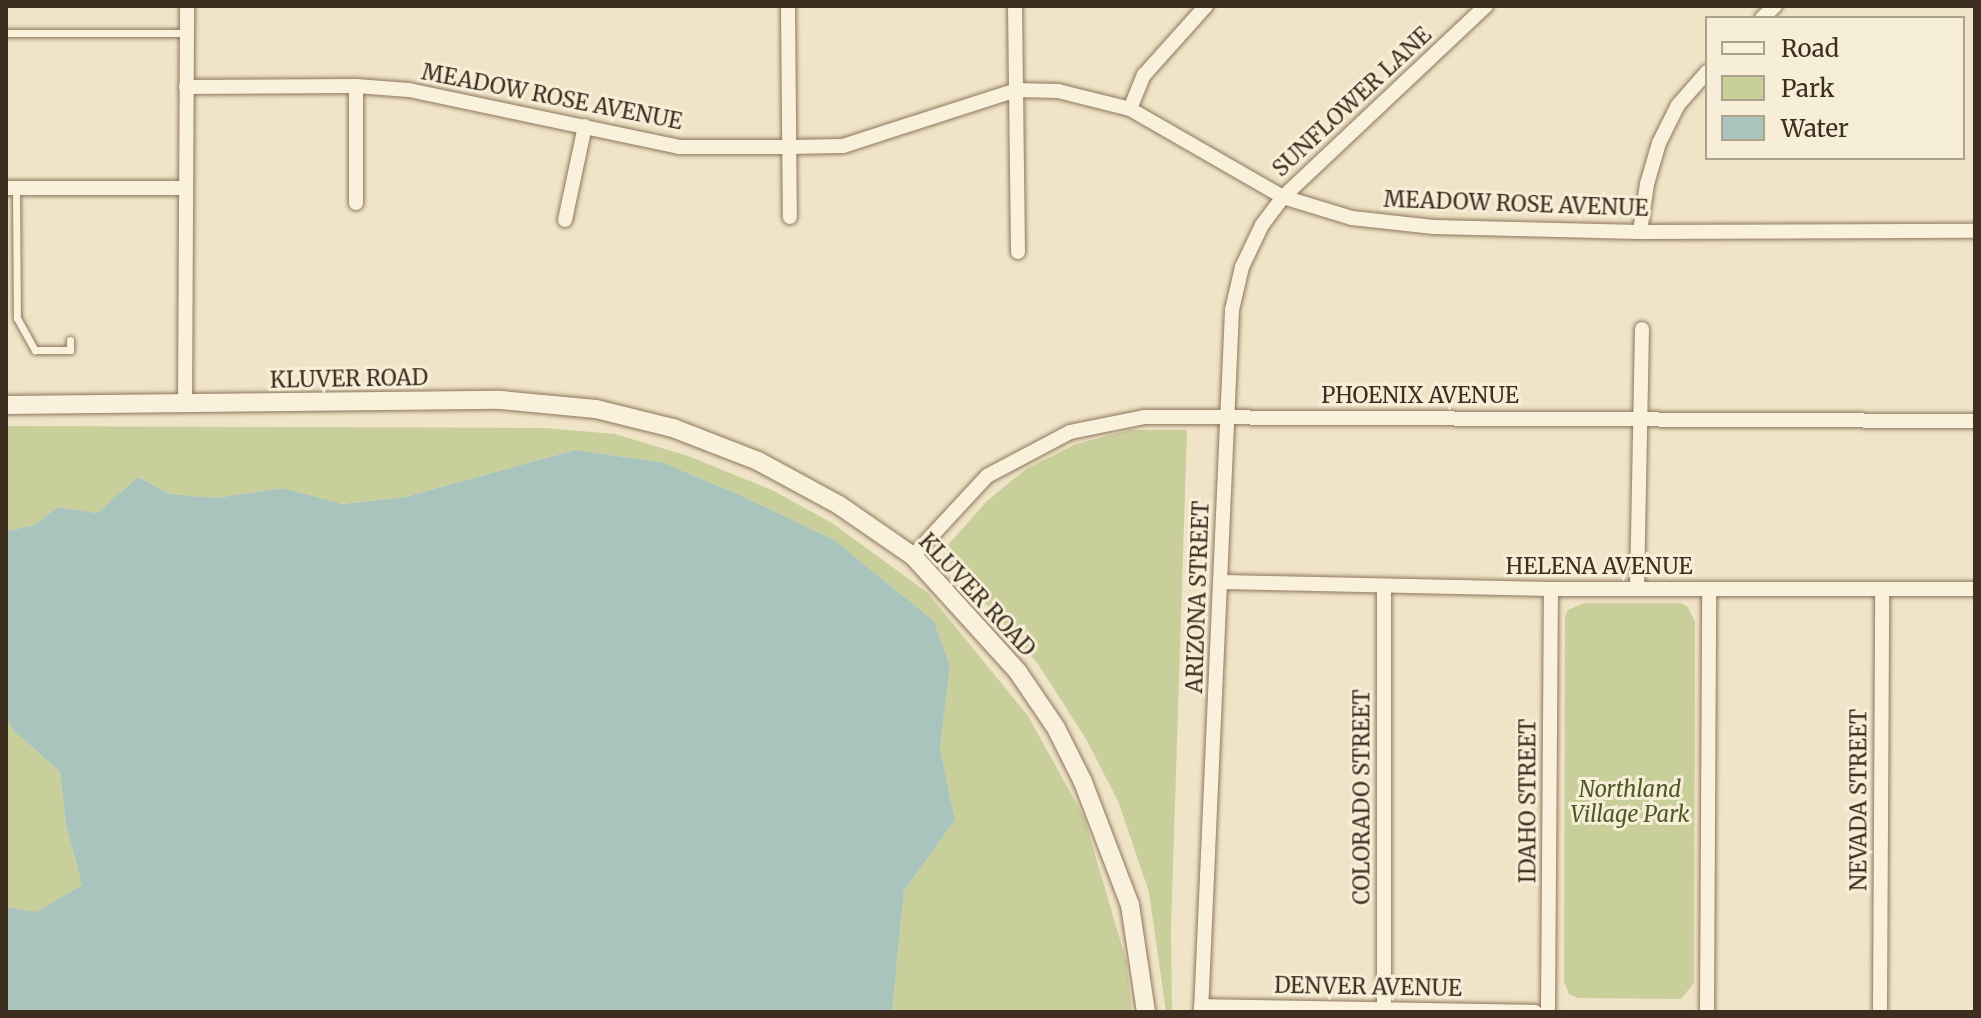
<!DOCTYPE html>
<style>
body{margin:0}
#map{position:relative;width:1981px;height:1018px;overflow:hidden;background:#f0e4c8;font-family:Merriweather,serif}
div>[style]{position:absolute}
[style*='--x']{left:calc(var(--x)*1px);top:calc(var(--y)*1px);width:calc(var(--w)*1px);rotate:calc(var(--a)*1deg)}
.green>*{inset:0;background:#c9cf9b}
.water>*{inset:0;background:#a9c4bc}
.roads{filter:drop-shadow(0 0 2px #8d765c) drop-shadow(0 0 2px #8d765c)}
.service>*{height:7px;margin:-3.5px;padding:0 3.5px;transform-origin:3.5px;border-radius:3.5px;background:#faf1dc}
.minor>*{height:14px;margin:-7px;padding:0 7px;transform-origin:7px;border-radius:7px;background:#faf1dc}
.tertiary>*{height:18px;margin:-9px;padding:0 9px;transform-origin:9px;border-radius:9px;background:#faf1dc}
span{translate:-50% -50%;white-space:nowrap;text-align:center;line-height:1.15;-webkit-text-stroke:6px #f7eed8;paint-order:stroke}
.street-label{font-size:22px;color:#3d2e20}
.park-label{font-size:22px;color:#4d5a26;font-style:italic}
.frame{position:absolute;inset:0;border:8px solid #3d2e20;pointer-events:none}
.legend{position:absolute;left:1705px;top:16px;width:260px;height:144px;box-sizing:border-box;background:#f7eed8;border:2px solid #ada18e;margin:0;padding:10px 14px;list-style:none;font-size:24px;color:#3d2e20}
.legend li{display:flex;align-items:center;gap:16px;height:40px}
.legend b{width:40px;border:2px solid #ada18e}
</style>
<div id="map">
<div class="green">
<div style="clip-path:polygon(6px 426px,545px 428px,615px 434px,688px 456px,772px 490px,832px 523px,928px 593px,1028px 716px,1084px 817px,1126px 960px,1132px 1012px,892px 1012px,904px 891px,955px 820px,940px 748px,950px 666px,934px 621px,834px 540px,738px 494px,661px 462px,575px 450px,405px 497px,341px 504px,283px 488px,215px 498px,170px 494px,138px 477px,97px 513px,58px 507px,35px 525px,6px 531px)"></div>
<div style="clip-path:polygon(1130px 430px,1187px 430px,1171px 929px,1172px 1012px,1166px 1012px,1149px 892px,1118px 801px,1086px 739px,1038px 664px,946px 558px,947px 546px,987px 501px,1026px 469px,1076px 444px)"></div>
<div style="clip-path:polygon(1584px 603px,1681px 603px,1688px 607px,1695px 622px,1694px 983px,1681px 999px,1578px 998px,1569px 994px,1564px 982px,1565px 616px,1568px 610px)"></div>
<div style="clip-path:polygon(6px 717px,13px 730px,60px 772px,66px 825px,82px 885px,35px 913px,6px 907px)"></div>
</div>
<div class="water">
<div style="clip-path:polygon(575px 450px,661px 462px,738px 494px,834px 540px,934px 621px,950px 666px,940px 748px,955px 820px,904px 891px,892px 1012px,6px 1012px,6px 907px,36px 912px,82px 885px,66px 825px,60px 772px,13px 730px,6px 717px,6px 531px,35px 525px,58px 507px,97px 513px,138px 477px,170px 494px,215px 498px,283px 488px,342px 504px,405px 497px)"></div>
</div>
<div class="roads">
<div class="service">
<div style="--x:6;--y:33;--w:180;--a:0"></div>
<div style="--x:16;--y:188;--w:130;--a:89.6"></div>
<div style="--x:17;--y:318;--w:37;--a:61"></div>
<div style="--x:35;--y:350;--w:35;--a:0"></div>
<div style="--x:70;--y:350;--w:10;--a:-90"></div>
</div>
<div class="minor">
<div style="--x:788;--y:6;--w:211;--a:89.5"></div>
<div style="--x:1015;--y:6;--w:246;--a:89.3"></div>
<div style="--x:1762;--y:18;--w:18;--a:-43"></div>
<div style="--x:356;--y:86;--w:117;--a:90"></div>
<div style="--x:186;--y:87;--w:170;--a:-0.3"></div>
<div style="--x:356;--y:86;--w:53;--a:4.3"></div>
<div style="--x:409;--y:90;--w:276;--a:11.9"></div>
<div style="--x:679;--y:147;--w:109;--a:0"></div>
<div style="--x:788;--y:147;--w:55;--a:-1"></div>
<div style="--x:843;--y:146;--w:182;--a:-17.9"></div>
<div style="--x:1016;--y:90;--w:42;--a:1.4"></div>
<div style="--x:1058;--y:91;--w:74;--a:14"></div>
<div style="--x:1130;--y:109;--w:177;--a:29.9"></div>
<div style="--x:1283;--y:197;--w:72;--a:16.9"></div>
<div style="--x:1352;--y:218;--w:82;--a:6.3"></div>
<div style="--x:1434;--y:227;--w:206;--a:1.4"></div>
<div style="--x:1640;--y:232;--w:335;--a:-0.2"></div>
<div style="--x:1130;--y:109;--w:37;--a:-68"></div>
<div style="--x:1144;--y:75;--w:93;--a:-48.1"></div>
<div style="--x:6;--y:188;--w:180;--a:0"></div>
<div style="--x:565;--y:220;--w:96;--a:-78"></div>
<div style="--x:1640;--y:232;--w:49;--a:-81.7"></div>
<div style="--x:1647;--y:184;--w:43;--a:-73.7"></div>
<div style="--x:1659;--y:143;--w:42;--a:-63.4"></div>
<div style="--x:1678;--y:105;--w:44;--a:-48.7"></div>
<div style="--x:185;--y:405;--w:399;--a:-89.7"></div>
<div style="--x:913;--y:556;--w:109;--a:-47.2"></div>
<div style="--x:987;--y:476;--w:94;--a:-27.9"></div>
<div style="--x:1070;--y:432;--w:76;--a:-11.3"></div>
<div style="--x:1145;--y:417;--w:830;--a:0.28"></div>
<div style="--x:1222;--y:582;--w:329;--a:1.2"></div>
<div style="--x:1551;--y:589;--w:424;--a:0"></div>
<div style="--x:1384;--y:586;--w:422;--a:90"></div>
<div style="--x:1637;--y:589;--w:260;--a:-88.9"></div>
<div style="--x:1201;--y:1006;--w:334;--a:1"></div>
<div style="--x:1201;--y:1012;--w:703;--a:-87.47"></div>
<div style="--x:1232;--y:310;--w:44;--a:-76.9"></div>
<div style="--x:1242;--y:267;--w:47;--a:-64.5"></div>
<div style="--x:1262;--y:225;--w:35;--a:-53"></div>
<div style="--x:1283;--y:197;--w:279;--a:-43.3"></div>
<div style="--x:1548;--y:1012;--w:423;--a:-89.6"></div>
<div style="--x:1707;--y:1012;--w:423;--a:-89.7"></div>
<div style="--x:1880;--y:1012;--w:423;--a:-89.7"></div>
</div>
<div class="tertiary">
<div style="--x:6;--y:405;--w:495;--a:-0.6"></div>
<div style="--x:501;--y:400;--w:95;--a:5.4"></div>
<div style="--x:596;--y:409;--w:79;--a:13.9"></div>
<div style="--x:673;--y:428;--w:91;--a:21.2"></div>
<div style="--x:758;--y:461;--w:92;--a:28.5"></div>
<div style="--x:839;--y:505;--w:90;--a:34.6"></div>
<div style="--x:913;--y:556;--w:156;--a:47.8"></div>
<div style="--x:1018;--y:672;--w:68;--a:55.8"></div>
<div style="--x:1056;--y:728;--w:60;--a:63.4"></div>
<div style="--x:1083;--y:782;--w:132;--a:69.1"></div>
<div style="--x:1130;--y:905;--w:108;--a:81.5"></div>
</div>
</div>
<div class="street-label">
<span style="left:552px;top:97px;rotate:11deg">MEADOW ROSE AVENUE</span>
<span style="left:1352px;top:102px;rotate:-43deg">SUNFLOWER LANE</span>
<span style="left:1516px;top:204px;rotate:2deg">MEADOW ROSE AVENUE</span>
<span style="left:349px;top:379px;rotate:-1deg">KLUVER ROAD</span>
<span style="left:1420px;top:396px">PHOENIX AVENUE</span>
<span style="left:1599px;top:567px">HELENA AVENUE</span>
<span style="left:977px;top:595px;rotate:47deg">KLUVER ROAD</span>
<span style="left:1198px;top:597px;rotate:-88deg">ARIZONA STREET</span>
<span style="left:1362px;top:797px;rotate:-90deg">COLORADO STREET</span>
<span style="left:1859px;top:800px;rotate:-90deg">NEVADA STREET</span>
<span style="left:1528px;top:801px;rotate:-90deg">IDAHO STREET</span>
<span style="left:1368px;top:987px;rotate:1deg">DENVER AVENUE</span>
</div>
<div class="park-label">
<span style="left:1630px;top:802px">Northland<br>Village Park</span>
</div>
<div class="frame"></div>
<ul class="legend">
<li><b style="height:10px;background:#faf1dc"></b>Road</li>
<li><b style="height:22px;background:#c9cf9b"></b>Park</li>
<li><b style="height:22px;background:#a9c4bc"></b>Water</li>
</ul>
</div>
